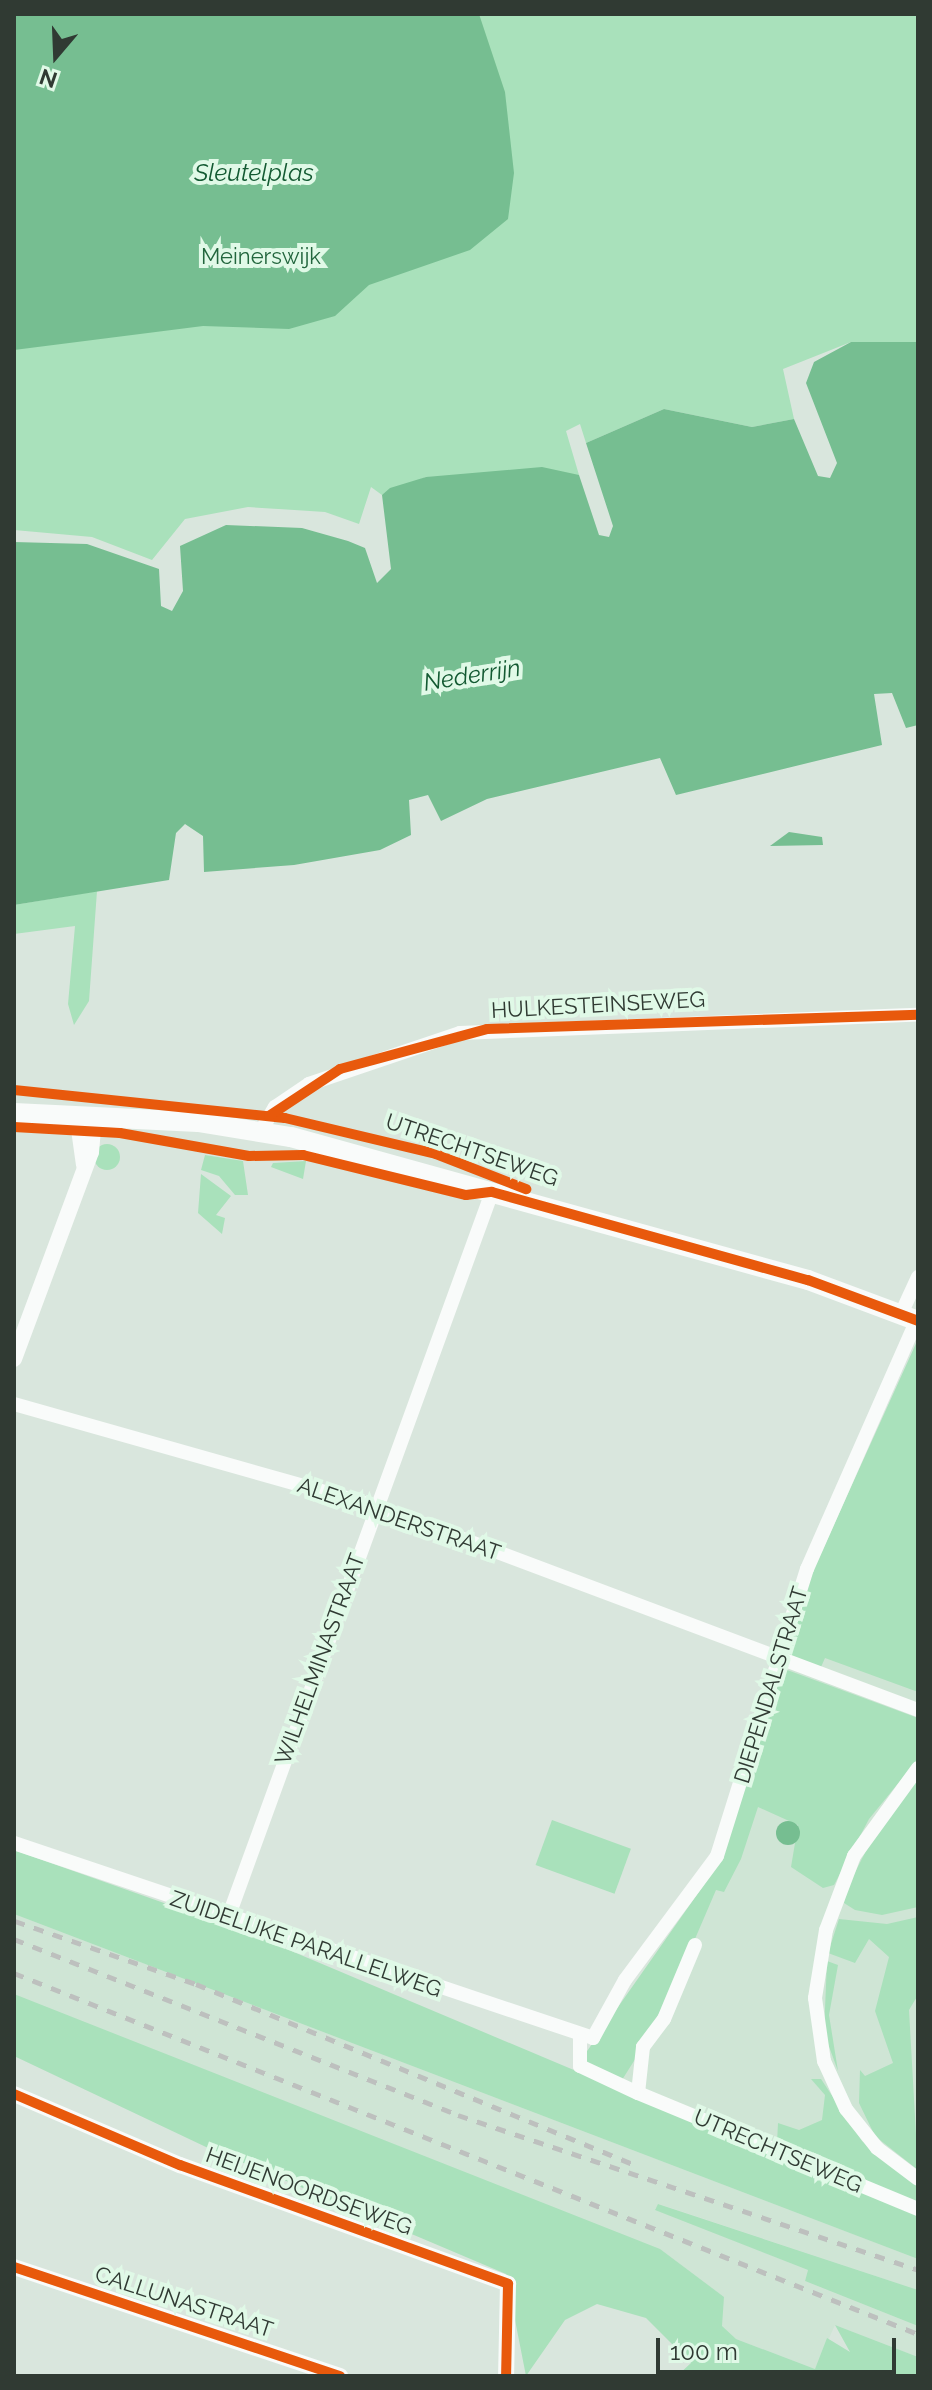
<!DOCTYPE html>
<style>
body{margin:0}
#map{position:relative;width:932px;height:2390px;overflow:hidden;background:#d9e6dd;font-family:Raleway,sans-serif}
div>[style]{position:absolute}
[style*='--x']{left:calc(var(--x)*1px);top:calc(var(--y)*1px);width:calc(var(--w)*1px);rotate:calc(var(--a)*1deg)}
.built>*{inset:0;background:#cfe5d5}
.green>*{inset:0;background:#a9e1bb;transform-origin:0 0}
.round{border-radius:50%}
.water>*{inset:0;background:#76be91}
.minor>*{height:14px;margin:-7px;padding:0 7px;transform-origin:7px;border-radius:7px;background:#f9fbfa}
.tertiary>*{height:16px;margin:-8px;padding:0 8px;transform-origin:8px;border-radius:8px;background:#f9fbfa}
.primary>*{height:20px;margin:-10px;padding:0 10px;transform-origin:10px;border-radius:10px;background:#f9fbfa}
.rail>*{height:5px;margin-top:-2.5px;transform-origin:0;background:repeating-linear-gradient(90deg,#bdc0be 0 10px,transparent 0 20px)}
.cycleway>*{height:10px;margin:-5px;padding:0 5px;transform-origin:5px;border-radius:5px;background:#e8590c}
span{translate:-50% -50%;white-space:nowrap;text-align:center;line-height:1.15;-webkit-text-stroke:8px #e0f9e7;paint-order:stroke}
.park-label{font-size:22px;color:#22663d}
.street-label{font-size:22px;color:#303a33}
.water-label{font-size:24px;color:#135a32;font-style:italic}
.frame{position:absolute;inset:0;border:16px solid #303a33;pointer-events:none}
.north{position:absolute;left:16px;top:16px;width:80px;height:80px;-webkit-text-stroke:6px #e0f9e7;paint-order:stroke;rotate:199deg;font-size:22px;font-weight:700;line-height:32px;text-align:center;color:#303a33}
.north::after{content:'';display:block;margin:auto;width:28px;height:36px;background:#303a33;clip-path:polygon(50% 0,100% 100%,50% 72%,0 100%)}
.scale{position:absolute;left:656px;top:2338px;width:240px;height:36px;box-sizing:border-box;border:4px solid #303a33;border-top:0;padding-left:10px;font-size:24px;line-height:28px;white-space:nowrap;color:#303a33;-webkit-text-stroke:6px #e0f9e7;paint-order:stroke}
</style>
<div id="map">
<div class="built">
<div style="clip-path:polygon(918px 1345px,918px 2221px,582px 2083px,735px 1841px,830px 1537px)"></div>
<div style="clip-path:polygon(14px 1914px,918px 2259px,918px 2290px,659px 2204px,655px 2209px,808px 2270px,805px 2281px,918px 2326px,918px 2357px,835px 2325px,815px 2369px,736px 2339px,14px 1994px)"></div>
</div>
<div class="green">
<div style="clip-path:polygon(14px 14px,918px 14px,918px 342px,851px 342px,783px 369px,794px 419px,752px 427px,664px 409px,586px 443px,580px 424px,566px 431px,579px 475px,426px 477px,382px 495px,371px 487px,359px 524px,325px 512px,248px 507px,185px 519px,152px 560px,92px 537px,14px 530px)"></div>
<div style="clip-path:polygon(97px 891px,89px 1001px,74px 1025px,68px 1004px,75px 926px,14px 934px,14px 905px)"></div>
<div class="round" style="left:94px;top:1144px;width:26px;height:26px"></div>
<div style="clip-path:polygon(205px 1155px,243px 1161px,248px 1195px,235px 1195px,219px 1176px,201px 1170px)"></div>
<div style="clip-path:polygon(306px 1161px,303px 1179px,271px 1167px,273px 1163px)"></div>
<div style="clip-path:polygon(201px 1174px,231px 1196px,216px 1215px,225px 1218px,222px 1234px,198px 1213px)"></div>
<div style="clip-path:polygon(918px 1339px,918px 1692px,825px 1658px,821px 1667px,787px 1654px,813px 1571px)"></div>
<div style="clip-path:polygon(779px 1667px,918px 1718px,918px 1759px,869px 1819px,834px 1885px,823px 1888px,791px 1867px,798px 1825px,758px 1807px,741px 1859px,724px 1892px,716px 1890px,661px 2018px,622px 2080px,586px 2064px,585px 2054px,722px 1859px)"></div>
<div style="clip-path:polygon(918px 1778px,918px 1907px,882px 1915px,855px 1910px,844px 1903px,846px 1890px,870px 1843px)"></div>
<div style="left:552px;top:1820px;width:84px;height:48px;rotate:20deg"></div>
<div style="clip-path:polygon(14px 1850px,246px 1932px,918px 2215px,918px 2259px,14px 1914px)"></div>
<div style="clip-path:polygon(918px 1917px,918px 1995px,909px 2010px,918px 2170px,875px 2136px,859px 2103px,860px 2070px,865px 2076px,893px 2063px,875px 2011px,889px 1957px,869px 1939px,855px 1963px,828px 1953px,839px 1919px,887px 1924px)"></div>
<div style="clip-path:polygon(827px 1961px,838px 1965px,829px 2015px,838px 2071px,824px 2033px)"></div>
<div style="clip-path:polygon(14px 1994px,660px 2249px,724px 2297px,722px 2326px,736px 2339px,815px 2369px,827px 2338px,850px 2352px,835px 2325px,918px 2357px,918px 2376px,677px 2376px,691px 2363px,646px 2318px,597px 2304px,565px 2320px,526px 2376px,506px 2274px,206px 2147px,14px 2056px)"></div>
<div style="clip-path:polygon(811px 2079px,821px 2079px,862px 2141px,918px 2185px,918px 2203px,777px 2143px,778px 2123px,799px 2130px,822px 2120px,825px 2095px)"></div>
<div style="clip-path:polygon(658px 2204px,918px 2290px,918px 2326px,805px 2281px,808px 2270px,655px 2210px)"></div>
</div>
<div class="water">
<div style="clip-path:polygon(14px 14px,479px 14px,505px 92px,514px 173px,508px 219px,470px 250px,369px 285px,335px 316px,289px 329px,203px 326px,14px 350px)"></div>
<div style="clip-path:polygon(851px 342px,918px 342px,918px 725px,906px 728px,892px 693px,874px 694px,882px 745px,676px 795px,660px 758px,487px 799px,441px 821px,428px 795px,409px 800px,411px 835px,380px 850px,294px 865px,204px 872px,203px 836px,185px 824px,176px 833px,169px 880px,14px 905px,14px 542px,87px 544px,159px 569px,161px 606px,172px 611px,183px 591px,180px 546px,226px 525px,302px 528px,348px 541px,365px 548px,377px 583px,391px 569px,382px 495px,390px 488px,426px 477px,542px 467px,579px 475px,599px 535px,609px 537px,613px 526px,586px 443px,664px 409px,752px 427px,794px 419px,818px 476px,830px 478px,837px 463px,806px 383px,814px 362px)"></div>
<div style="clip-path:polygon(789px 832px,822px 837px,823px 845px,770px 846px)"></div>
<div class="round" style="left:776px;top:1821px;width:24px;height:24px"></div>
</div>
<div class="minor">
<div style="--x:261;--y:1131;--w:28;--a:-60"></div>
<div style="--x:275;--y:1107;--w:41;--a:-34.1"></div>
<div style="--x:309;--y:1084;--w:159;--a:-18.7"></div>
<div style="--x:460;--y:1033;--w:458;--a:-2.3"></div>
<div style="--x:901;--y:1314;--w:41;--a:-65.3"></div>
<div style="--x:14;--y:1404;--w:375;--a:15.8"></div>
<div style="--x:375;--y:1506;--w:580;--a:20.59"></div>
<div style="--x:918;--y:1768;--w:109;--a:126"></div>
<div style="--x:854;--y:1856;--w:79;--a:110.7"></div>
<div style="--x:826;--y:1930;--w:69;--a:99.2"></div>
<div style="--x:815;--y:1998;--w:64;--a:81.9"></div>
<div style="--x:824;--y:2061;--w:53;--a:65.4"></div>
<div style="--x:846;--y:2109;--w:50;--a:51.5"></div>
<div style="--x:877;--y:2148;--w:51;--a:37.1"></div>
<div style="--x:14;--y:1843;--w:611;--a:18.61"></div>
<div style="--x:593;--y:2038;--w:66;--a:-61.1"></div>
<div style="--x:625;--y:1980;--w:154;--a:-53.4"></div>
<div style="--x:717;--y:1856;--w:301;--a:-72.6"></div>
<div style="--x:807;--y:1569;--w:272;--a:-66.2"></div>
<div style="--x:229;--y:1915;--w:769;--a:-70.01"></div>
<div style="--x:695;--y:1945;--w:80;--a:112.7"></div>
<div style="--x:664;--y:2019;--w:35;--a:127"></div>
<div style="--x:643;--y:2047;--w:46;--a:96.2"></div>
<div style="--x:638;--y:2093;--w:303;--a:22.5"></div>
<div style="--x:580;--y:2038;--w:28;--a:90"></div>
<div style="--x:580;--y:2066;--w:64;--a:25"></div>
</div>
<div class="tertiary">
<div style="--x:77;--y:1115;--w:50;--a:82"></div>
<div style="--x:14;--y:1359;--w:221;--a:-69.6"></div>
<div style="--x:91;--y:1152;--w:36;--a:-85"></div>
<div style="--x:14;--y:2094;--w:181;--a:23.2"></div>
<div style="--x:180;--y:2165;--w:349;--a:19.9"></div>
<div style="--x:508;--y:2284;--w:92;--a:91.2"></div>
<div style="--x:14;--y:2267;--w:344;--a:18.5"></div>
</div>
<div class="primary">
<div style="--x:14;--y:1113;--w:184;--a:2.8"></div>
<div style="--x:198;--y:1122;--w:94;--a:9.2"></div>
<div style="--x:291;--y:1137;--w:536;--a:15.46"></div>
<div style="--x:808;--y:1280;--w:117;--a:20.4"></div>
</div>
<div class="rail">
<div style="--x:15;--y:1921;--w:192;--a:19.2"></div>
<div style="--x:196;--y:1984;--w:478;--a:22.4"></div>
<div style="--x:14;--y:1939;--w:478;--a:21.6"></div>
<div style="--x:458;--y:2115;--w:485;--a:18.6"></div>
<div style="--x:14;--y:1973;--w:973;--a:21.77"></div>
</div>
<div class="cycleway">
<div style="--x:14;--y:1090;--w:272;--a:5.9"></div>
<div style="--x:285;--y:1118;--w:155;--a:13.4"></div>
<div style="--x:436;--y:1154;--w:97;--a:21.3"></div>
<div style="--x:269;--y:1116;--w:85;--a:-33.5"></div>
<div style="--x:340;--y:1069;--w:152;--a:-15.2"></div>
<div style="--x:487;--y:1029;--w:431;--a:-1.9"></div>
<div style="--x:14;--y:1127;--w:106;--a:3.2"></div>
<div style="--x:120;--y:1133;--w:131;--a:10.1"></div>
<div style="--x:249;--y:1156;--w:54;--a:-1.1"></div>
<div style="--x:303;--y:1155;--w:168;--a:13.8"></div>
<div style="--x:466;--y:1195;--w:26;--a:-7"></div>
<div style="--x:492;--y:1192;--w:328;--a:15.6"></div>
<div style="--x:808;--y:1280;--w:117;--a:20.4"></div>
<div style="--x:14;--y:2094;--w:181;--a:23.2"></div>
<div style="--x:180;--y:2165;--w:349;--a:19.9"></div>
<div style="--x:508;--y:2284;--w:92;--a:91.2"></div>
<div style="--x:14;--y:2267;--w:344;--a:18.5"></div>
</div>
<div class="park-label">
<span style="left:261px;top:257px">Meinerswijk</span>
</div>
<div class="street-label">
<span style="left:598px;top:1005px;rotate:-3deg">HULKESTEINSEWEG</span>
<span style="left:472px;top:1150px;rotate:19deg">UTRECHTSEWEG</span>
<span style="left:399px;top:1519px;rotate:19deg">ALEXANDERSTRAAT</span>
<span style="left:320px;top:1659px;rotate:-70deg">WILHELMINASTRAAT</span>
<span style="left:771px;top:1685px;rotate:-73deg">DIEPENDALSTRAAT</span>
<span style="left:306px;top:1944px;rotate:19deg">ZUIDELIJKE PARALLELWEG</span>
<span style="left:778px;top:2151px;rotate:23deg">UTRECHTSEWEG</span>
<span style="left:309px;top:2191px;rotate:20deg">HEIJENOORDSEWEG</span>
<span style="left:184px;top:2302px;rotate:18deg">CALLUNASTRAAT</span>
</div>
<div class="water-label">
<span style="left:254px;top:173px">Sleutelplas</span>
<span style="left:472px;top:675px;rotate:-9deg">Nederrijn</span>
</div>
<div class="frame"></div>
<div class="north">N</div>
<div class="scale">100 m</div>
</div>
